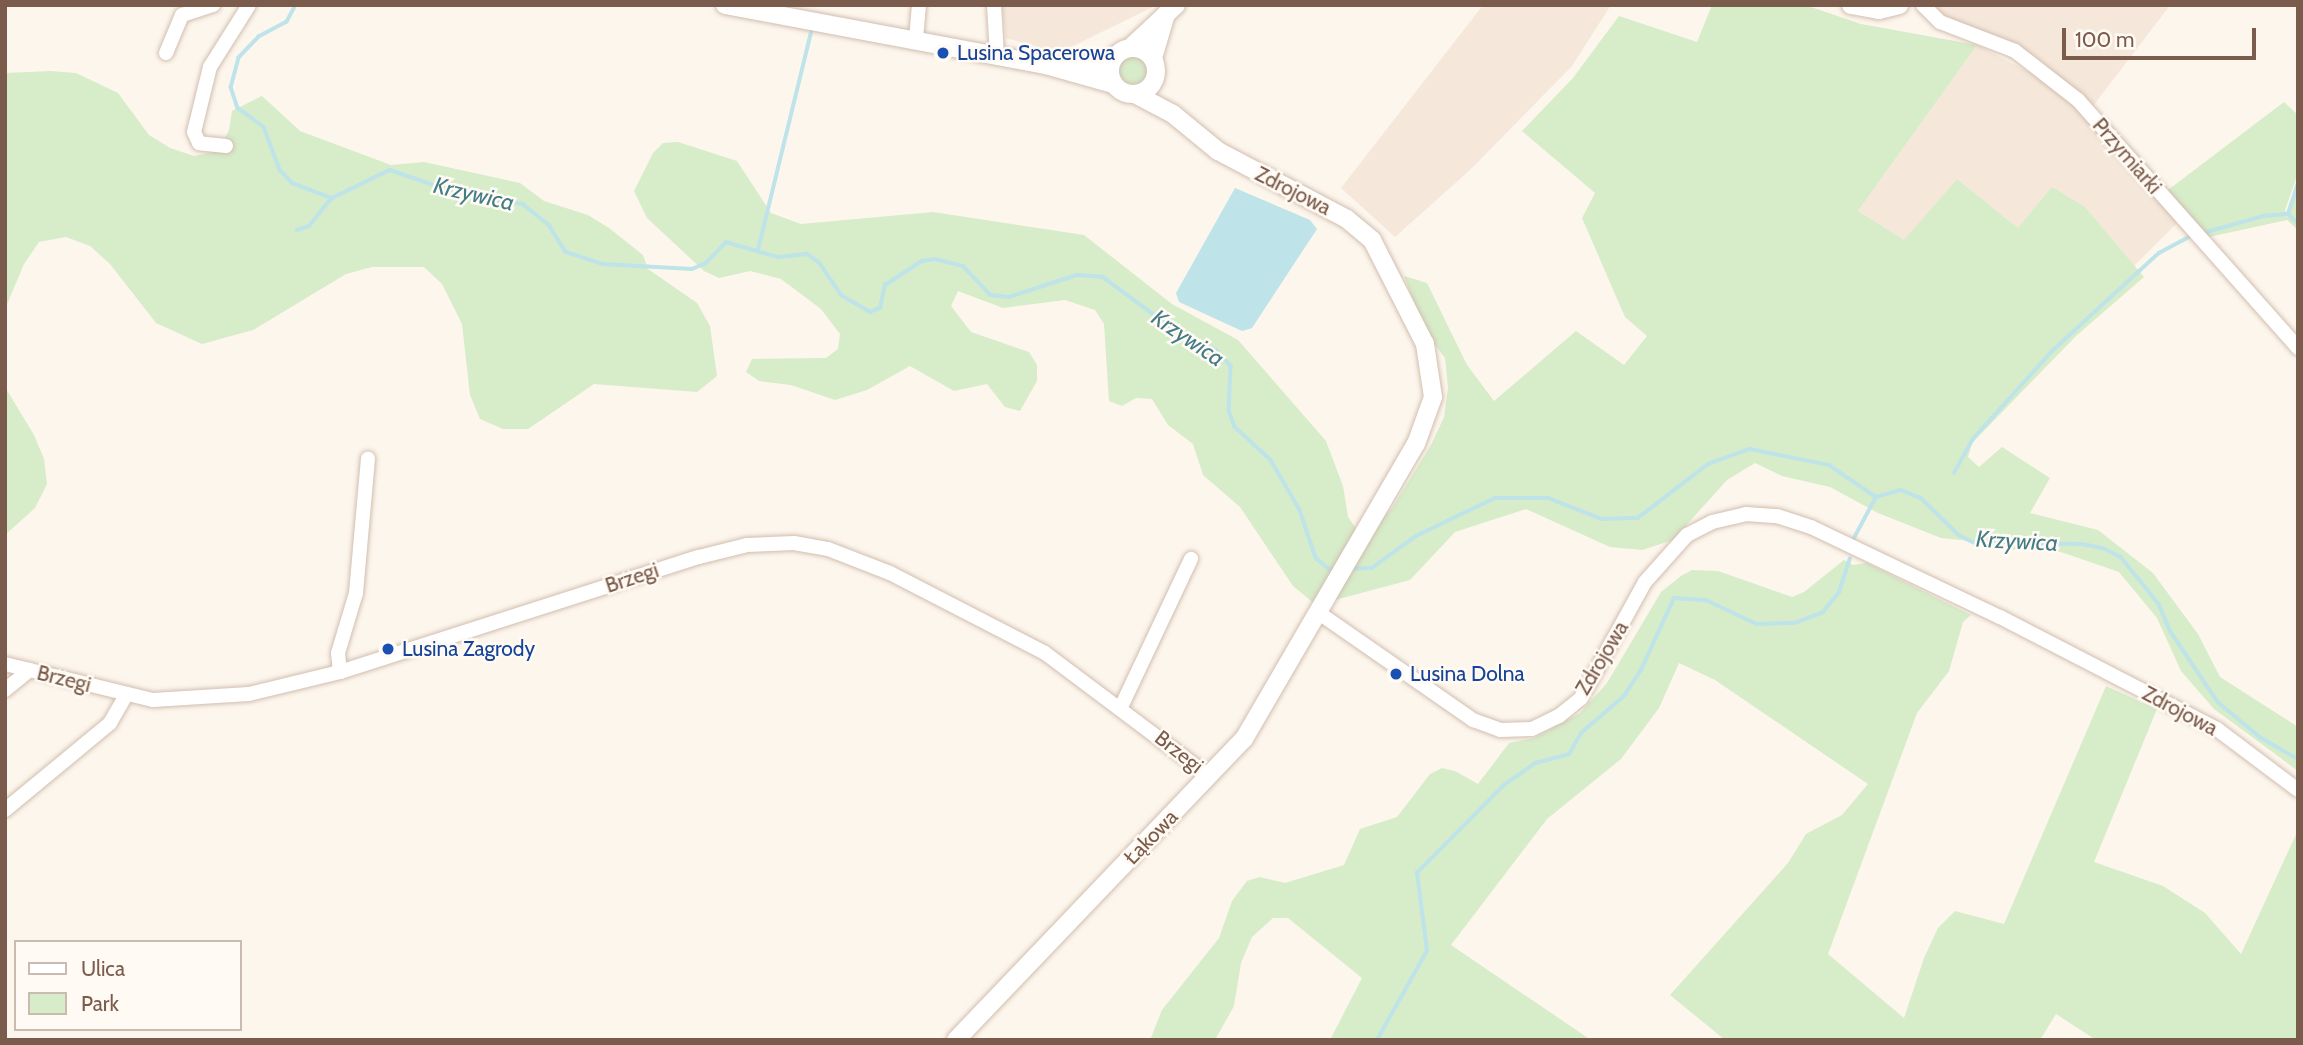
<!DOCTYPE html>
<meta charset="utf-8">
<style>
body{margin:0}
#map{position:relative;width:2303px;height:1045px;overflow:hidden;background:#fdf6ec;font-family:Cabin,sans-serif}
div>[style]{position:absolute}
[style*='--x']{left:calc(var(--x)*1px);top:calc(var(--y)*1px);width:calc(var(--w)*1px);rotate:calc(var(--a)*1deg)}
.residential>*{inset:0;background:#f5e8da}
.green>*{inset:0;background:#d7ecc9}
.round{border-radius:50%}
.water>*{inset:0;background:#bee3e9}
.stream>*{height:3.5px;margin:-1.75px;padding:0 1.75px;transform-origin:1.75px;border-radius:1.75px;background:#bee3e9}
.roads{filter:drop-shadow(0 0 2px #d1beb0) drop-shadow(0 0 2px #d1beb0)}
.minor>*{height:14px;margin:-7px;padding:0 7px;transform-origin:7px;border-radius:7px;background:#fff}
.tertiary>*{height:18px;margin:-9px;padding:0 9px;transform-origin:9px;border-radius:9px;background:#fff}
.tertiary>.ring{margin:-9px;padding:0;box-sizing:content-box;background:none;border:18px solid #fff;border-radius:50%}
.dots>*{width:19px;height:19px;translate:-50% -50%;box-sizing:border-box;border:4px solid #fffaf3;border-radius:50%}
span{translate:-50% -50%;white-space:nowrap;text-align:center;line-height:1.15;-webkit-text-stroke:5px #fffaf3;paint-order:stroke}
.transit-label{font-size:21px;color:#164399}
.left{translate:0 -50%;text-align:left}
.street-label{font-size:21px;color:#7b5c4c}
.water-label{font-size:23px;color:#427c87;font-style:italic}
.frame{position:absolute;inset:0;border:7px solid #7b5c4c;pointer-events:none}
.legend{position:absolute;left:14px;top:940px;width:228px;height:91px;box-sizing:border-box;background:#fffaf3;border:2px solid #cabbb0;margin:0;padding:9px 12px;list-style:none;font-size:21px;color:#7b5c4c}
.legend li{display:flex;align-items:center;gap:14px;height:35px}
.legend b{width:35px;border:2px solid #cabbb0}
.scale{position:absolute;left:2062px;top:28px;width:194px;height:32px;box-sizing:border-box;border:4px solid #7b5c4c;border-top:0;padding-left:9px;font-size:21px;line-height:24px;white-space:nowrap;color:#7b5c4c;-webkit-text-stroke:5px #fffaf3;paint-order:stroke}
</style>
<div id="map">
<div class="residential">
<div style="clip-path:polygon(1002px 5px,1157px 5px,1059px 53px,1006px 38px)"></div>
<div style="clip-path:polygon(1483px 5px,1611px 5px,1572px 66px,1470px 170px,1395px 237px,1341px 188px)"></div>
<div style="clip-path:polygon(1920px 5px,2165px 5px,2168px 8px,2093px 106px,2032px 54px,1918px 9px)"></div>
<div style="clip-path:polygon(1977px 45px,2040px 78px,2079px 110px,2177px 223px,2134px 266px,2085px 207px,2018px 228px,1957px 179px,1904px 241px,1858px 211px)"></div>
</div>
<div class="green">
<div style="clip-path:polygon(1712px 5px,1805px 5px,1861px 24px,1977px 45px,1858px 211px,1904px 240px,1957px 179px,2018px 228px,2052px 187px,2085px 207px,2144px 277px,2076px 336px,1972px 443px,1968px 457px,1979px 467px,2002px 447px,2050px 478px,2030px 513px,2098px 530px,2153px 573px,2198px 634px,2220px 677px,2298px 727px,2298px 771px,2214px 709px,2181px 671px,2157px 618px,2119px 572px,2061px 552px,1999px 549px,1981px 542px,1941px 538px,1878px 513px,1830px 487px,1782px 476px,1755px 463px,1727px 480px,1673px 540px,1642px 550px,1610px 547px,1526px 509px,1455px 532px,1410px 580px,1316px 605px,1293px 586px,1240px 507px,1203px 475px,1193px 444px,1168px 425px,1152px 399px,1136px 398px,1122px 406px,1109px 401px,1104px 324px,1095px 310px,1065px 300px,1003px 308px,958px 291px,951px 306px,971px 332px,1029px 352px,1037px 365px,1037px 381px,1020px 411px,1005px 407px,987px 384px,954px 391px,910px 366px,867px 390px,835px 400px,791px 385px,759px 381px,746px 372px,752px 359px,826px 358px,838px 349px,840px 334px,821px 309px,781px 279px,750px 271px,719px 278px,704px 271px,647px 218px,634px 191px,653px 153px,663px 143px,678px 142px,737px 161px,771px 213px,801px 224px,933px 212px,1084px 235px,1172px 304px,1238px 340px,1326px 441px,1343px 486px,1348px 517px,1357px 530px,1372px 530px,1392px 508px,1431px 445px,1444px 417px,1448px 388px,1445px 358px,1426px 333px,1404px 276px,1427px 283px,1467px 365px,1494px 401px,1576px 331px,1624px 365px,1647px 336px,1625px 317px,1582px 218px,1595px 193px,1522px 131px,1573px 78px,1619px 16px,1697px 42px)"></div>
<div class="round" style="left:1119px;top:56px;width:28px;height:28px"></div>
<div style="clip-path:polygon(51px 71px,76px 73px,118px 93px,149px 135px,170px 148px,194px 156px,218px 151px,229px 130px,232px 111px,262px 96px,300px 131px,391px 165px,424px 162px,520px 183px,544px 201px,588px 215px,609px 228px,643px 255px,648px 269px,697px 303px,710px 326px,717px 376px,697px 392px,594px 384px,528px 429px,503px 429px,480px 419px,470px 395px,462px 324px,442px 284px,424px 267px,372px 267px,346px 274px,253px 330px,202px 344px,156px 323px,110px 264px,90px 246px,66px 237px,39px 242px,24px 264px,5px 309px,5px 73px)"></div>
<div style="clip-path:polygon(2284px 102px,2298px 115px,2298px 173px,2285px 210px,2287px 218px,2298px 188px,2298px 230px,2287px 220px,2204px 238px,2168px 190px)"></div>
<div style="clip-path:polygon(5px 387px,34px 435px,44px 459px,47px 484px,35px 508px,5px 535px)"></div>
<div style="clip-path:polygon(1844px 560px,1853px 565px,1867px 563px,1971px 615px,1963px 622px,1949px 671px,1917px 713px,1828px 954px,1904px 1018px,1924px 958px,1938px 928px,1955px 911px,2004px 924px,2106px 686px,2157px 709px,2094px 862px,2163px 886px,2205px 913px,2241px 954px,2298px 830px,2298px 1040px,2096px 1040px,2056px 1014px,2040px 1040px,1725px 1040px,1670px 995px,1788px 863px,1806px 834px,1842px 815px,1868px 784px,1715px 680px,1679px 663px,1659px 708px,1621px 759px,1547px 819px,1451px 945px,1591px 1040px,1330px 1040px,1362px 978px,1288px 918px,1273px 918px,1252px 937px,1241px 963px,1234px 1006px,1215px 1040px,1150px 1040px,1162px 1010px,1219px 938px,1232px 901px,1247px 881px,1260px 877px,1285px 883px,1344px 865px,1360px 829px,1397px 817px,1430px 774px,1442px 768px,1455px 771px,1478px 784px,1509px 743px,1534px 738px,1580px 713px,1607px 683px,1661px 592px,1681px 576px,1692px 570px,1718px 571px,1792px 597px,1804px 592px)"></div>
</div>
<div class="water">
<div style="clip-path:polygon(1235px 188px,1310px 220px,1317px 229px,1252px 328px,1242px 331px,1179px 302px,1176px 293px)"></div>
</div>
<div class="stream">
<div style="--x:296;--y:5;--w:19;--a:118"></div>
<div style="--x:287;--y:22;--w:32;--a:152"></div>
<div style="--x:259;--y:37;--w:29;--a:134"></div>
<div style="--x:239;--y:58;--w:30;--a:105"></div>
<div style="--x:231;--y:87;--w:22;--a:72"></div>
<div style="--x:238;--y:108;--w:32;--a:36"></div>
<div style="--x:264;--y:127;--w:46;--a:69.6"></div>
<div style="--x:280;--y:170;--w:18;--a:47"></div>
<div style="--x:292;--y:183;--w:43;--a:20.6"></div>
<div style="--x:332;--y:198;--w:64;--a:-25.8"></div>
<div style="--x:390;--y:170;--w:80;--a:18.9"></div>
<div style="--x:466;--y:196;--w:58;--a:8"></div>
<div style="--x:523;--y:204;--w:33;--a:39"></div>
<div style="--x:549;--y:225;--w:32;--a:58"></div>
<div style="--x:566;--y:252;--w:39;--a:18"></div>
<div style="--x:603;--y:264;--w:89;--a:3.2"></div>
<div style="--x:692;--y:269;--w:15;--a:-23"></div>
<div style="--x:706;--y:263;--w:29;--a:-46"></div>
<div style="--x:726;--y:242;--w:54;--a:16.1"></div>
<div style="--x:778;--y:257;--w:29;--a:-6"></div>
<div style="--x:807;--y:254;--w:14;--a:34"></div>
<div style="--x:819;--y:262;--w:40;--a:56"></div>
<div style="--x:841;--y:295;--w:34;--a:30"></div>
<div style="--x:870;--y:312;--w:11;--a:-22"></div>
<div style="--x:880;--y:308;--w:24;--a:-78"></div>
<div style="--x:885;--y:285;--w:44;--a:-33"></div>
<div style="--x:922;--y:261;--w:13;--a:-9"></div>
<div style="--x:935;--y:259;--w:29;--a:14"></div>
<div style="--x:963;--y:266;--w:40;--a:46"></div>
<div style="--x:991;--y:295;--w:18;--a:6"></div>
<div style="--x:1009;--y:297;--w:71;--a:-17.9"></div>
<div style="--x:1077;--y:275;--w:26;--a:4"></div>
<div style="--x:1103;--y:277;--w:86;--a:36.5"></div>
<div style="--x:1172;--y:328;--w:49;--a:26.6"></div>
<div style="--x:1216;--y:350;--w:22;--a:47"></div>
<div style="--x:1231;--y:366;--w:45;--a:92.5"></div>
<div style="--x:1229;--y:411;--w:17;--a:69"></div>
<div style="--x:1235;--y:427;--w:49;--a:42.5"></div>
<div style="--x:1271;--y:460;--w:58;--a:59.9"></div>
<div style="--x:1300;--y:510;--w:51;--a:71.6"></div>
<div style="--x:1316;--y:558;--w:17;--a:40"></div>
<div style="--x:1329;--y:569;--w:7;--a:0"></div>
<div style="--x:2288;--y:214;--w:33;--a:-72"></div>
<div style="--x:297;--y:230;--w:13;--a:-18"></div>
<div style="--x:309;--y:226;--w:36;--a:-51"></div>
<div style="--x:2203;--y:233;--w:63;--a:-15.6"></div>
<div style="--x:2264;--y:216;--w:24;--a:-5"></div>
<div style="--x:2288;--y:214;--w:13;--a:42"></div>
<div style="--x:758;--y:250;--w:228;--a:-76.3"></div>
<div style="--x:1954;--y:473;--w:38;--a:-61"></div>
<div style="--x:1972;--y:440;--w:120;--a:-48"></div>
<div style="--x:2052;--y:351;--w:145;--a:-42.5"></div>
<div style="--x:2159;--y:253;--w:36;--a:-28"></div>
<div style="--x:1876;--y:497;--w:26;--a:-16"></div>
<div style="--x:1901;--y:490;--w:22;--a:22"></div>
<div style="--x:1921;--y:498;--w:53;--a:44.2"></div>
<div style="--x:1959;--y:535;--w:16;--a:27"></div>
<div style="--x:1973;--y:542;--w:109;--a:1.1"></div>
<div style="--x:2082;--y:544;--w:21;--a:11"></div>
<div style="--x:2103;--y:548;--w:20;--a:27"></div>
<div style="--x:2121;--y:557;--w:60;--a:51"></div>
<div style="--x:2159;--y:604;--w:30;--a:67"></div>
<div style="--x:2171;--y:632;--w:84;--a:56.1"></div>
<div style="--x:2218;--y:702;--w:55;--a:39.8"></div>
<div style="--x:2260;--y:737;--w:44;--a:30.1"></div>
<div style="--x:1854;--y:538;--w:47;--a:-61.8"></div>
<div style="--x:1350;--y:569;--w:22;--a:-3"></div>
<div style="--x:1372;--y:568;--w:54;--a:-36"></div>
<div style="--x:1416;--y:536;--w:88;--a:-25.7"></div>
<div style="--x:1495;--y:498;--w:53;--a:0"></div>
<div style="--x:1548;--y:498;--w:58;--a:21.3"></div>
<div style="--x:1602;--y:519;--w:36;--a:-2"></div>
<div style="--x:1638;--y:518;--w:88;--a:-37.6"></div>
<div style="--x:1708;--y:464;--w:45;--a:-19.7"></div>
<div style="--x:1750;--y:449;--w:81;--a:11.4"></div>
<div style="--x:1829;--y:465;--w:57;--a:34.2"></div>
<div style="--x:1377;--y:1040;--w:102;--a:-60.7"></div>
<div style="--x:1427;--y:951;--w:79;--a:-97.3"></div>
<div style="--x:1417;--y:873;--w:124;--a:-45.3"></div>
<div style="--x:1504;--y:785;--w:39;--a:-35"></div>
<div style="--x:1536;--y:763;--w:34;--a:-15"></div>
<div style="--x:1569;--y:754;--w:24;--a:-60"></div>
<div style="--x:1581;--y:733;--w:57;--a:-40.7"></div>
<div style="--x:1624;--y:696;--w:31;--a:-57"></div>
<div style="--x:1641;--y:670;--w:79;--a:-65.4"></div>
<div style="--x:1674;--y:598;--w:32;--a:4"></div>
<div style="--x:1706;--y:600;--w:56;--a:25.2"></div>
<div style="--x:1757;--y:624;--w:38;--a:-2"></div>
<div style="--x:1795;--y:623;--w:30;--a:-21"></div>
<div style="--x:1823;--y:612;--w:26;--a:-51"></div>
<div style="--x:1839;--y:592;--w:35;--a:-72"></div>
</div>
<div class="roads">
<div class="minor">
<div style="--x:994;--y:5;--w:50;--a:86.6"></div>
<div style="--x:1923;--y:5;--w:24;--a:45"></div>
<div style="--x:1940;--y:22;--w:80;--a:21.1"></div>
<div style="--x:2015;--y:51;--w:80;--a:37.9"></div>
<div style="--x:2078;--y:100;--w:332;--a:48.4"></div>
<div style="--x:916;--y:39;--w:34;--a:-85"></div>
<div style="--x:166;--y:53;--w:41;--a:-67.2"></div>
<div style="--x:182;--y:15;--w:33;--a:-18"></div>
<div style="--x:226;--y:146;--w:27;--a:-174"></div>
<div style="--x:199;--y:143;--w:12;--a:-114"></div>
<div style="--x:194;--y:132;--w:67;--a:-76.2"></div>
<div style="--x:210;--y:67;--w:73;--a:-57.8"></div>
<div style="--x:1319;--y:613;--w:188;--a:34.8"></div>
<div style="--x:1473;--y:720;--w:29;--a:20"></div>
<div style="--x:1500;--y:730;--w:32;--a:-2"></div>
<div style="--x:1532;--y:729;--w:30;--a:-26"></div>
<div style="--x:1559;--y:716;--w:28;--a:-39"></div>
<div style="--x:1581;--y:698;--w:132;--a:-61.1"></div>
<div style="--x:1645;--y:582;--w:63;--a:-48.2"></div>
<div style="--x:1687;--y:535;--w:28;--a:-27"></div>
<div style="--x:1712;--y:522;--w:35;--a:-13"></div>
<div style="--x:1746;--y:514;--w:31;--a:4"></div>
<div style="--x:1777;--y:516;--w:36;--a:18"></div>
<div style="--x:1811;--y:527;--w:209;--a:25.5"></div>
<div style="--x:2000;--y:617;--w:244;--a:27.3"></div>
<div style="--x:2217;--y:729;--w:101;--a:37"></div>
<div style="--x:5;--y:664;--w:152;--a:13.7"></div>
<div style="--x:153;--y:700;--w:96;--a:-3.6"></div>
<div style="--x:249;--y:694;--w:94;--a:-13.6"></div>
<div style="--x:340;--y:672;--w:377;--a:-17.8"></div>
<div style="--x:699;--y:557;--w:49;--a:-14"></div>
<div style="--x:747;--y:545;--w:47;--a:-2.4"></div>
<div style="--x:794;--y:543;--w:35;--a:10"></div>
<div style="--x:828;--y:549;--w:66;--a:21.2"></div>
<div style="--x:890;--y:573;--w:174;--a:27.3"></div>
<div style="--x:1045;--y:653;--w:206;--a:36.9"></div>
<div style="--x:340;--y:672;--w:19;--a:-96"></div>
<div style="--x:338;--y:653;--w:63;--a:-73.3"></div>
<div style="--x:356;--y:593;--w:135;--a:-84.9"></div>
<div style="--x:5;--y:690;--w:32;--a:-39"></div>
<div style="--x:1121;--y:707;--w:164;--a:-64.7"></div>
<div style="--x:5;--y:810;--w:136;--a:-39.6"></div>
<div style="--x:110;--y:723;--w:32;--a:-60"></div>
</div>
<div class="tertiary">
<div style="--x:725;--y:5;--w:327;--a:10.6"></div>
<div style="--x:1046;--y:65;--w:70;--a:15.8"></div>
<div style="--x:1851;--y:5;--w:28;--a:10"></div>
<div style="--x:1879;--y:10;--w:21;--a:-14"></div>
<div class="ring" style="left:1110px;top:48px;width:28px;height:28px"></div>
<div style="--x:1130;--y:48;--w:63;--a:-43.1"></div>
<div style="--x:1153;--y:58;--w:46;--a:-73.5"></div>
<div style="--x:1069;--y:70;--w:45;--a:-14"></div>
<div style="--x:956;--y:1040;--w:417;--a:-46.3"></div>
<div style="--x:1244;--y:739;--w:341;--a:-59.8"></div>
<div style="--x:1416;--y:444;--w:50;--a:-70.1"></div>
<div style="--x:1433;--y:397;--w:54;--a:-98.6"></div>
<div style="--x:1425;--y:344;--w:117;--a:-117"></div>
<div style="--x:1372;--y:240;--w:33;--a:-140"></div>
<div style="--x:1347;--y:219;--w:146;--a:-152.2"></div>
<div style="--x:1218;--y:151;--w:58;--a:-140.6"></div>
<div style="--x:1173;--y:114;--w:43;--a:-152.2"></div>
</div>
</div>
<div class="dots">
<div style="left:943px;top:53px;background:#1a4fb4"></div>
<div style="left:388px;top:649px;background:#1a4fb4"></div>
<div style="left:1396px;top:674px;background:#1a4fb4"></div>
</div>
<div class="transit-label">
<span class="left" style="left:957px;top:53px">Lusina Spacerowa</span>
<span class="left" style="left:402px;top:649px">Lusina Zagrody</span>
<span class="left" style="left:1410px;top:674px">Lusina Dolna</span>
</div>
<div class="street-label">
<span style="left:2127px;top:156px;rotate:49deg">Przymiarki</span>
<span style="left:1293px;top:191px;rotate:27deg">Zdrojowa</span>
<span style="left:632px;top:578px;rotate:-18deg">Brzegi</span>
<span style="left:1602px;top:658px;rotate:-59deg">Zdrojowa</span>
<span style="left:64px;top:679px;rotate:14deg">Brzegi</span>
<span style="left:2180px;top:711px;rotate:28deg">Zdrojowa</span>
<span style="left:1179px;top:752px;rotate:38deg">Brzegi</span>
<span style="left:1151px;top:837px;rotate:-46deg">Łąkowa</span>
</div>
<div class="water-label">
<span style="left:474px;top:194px;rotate:13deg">Krzywica</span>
<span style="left:1188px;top:338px;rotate:34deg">Krzywica</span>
<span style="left:2017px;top:541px;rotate:3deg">Krzywica</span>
</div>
<div class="frame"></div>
<ul class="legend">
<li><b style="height:9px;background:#fff"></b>Ulica</li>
<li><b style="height:19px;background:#d7ecc9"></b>Park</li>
</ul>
<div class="scale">100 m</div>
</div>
